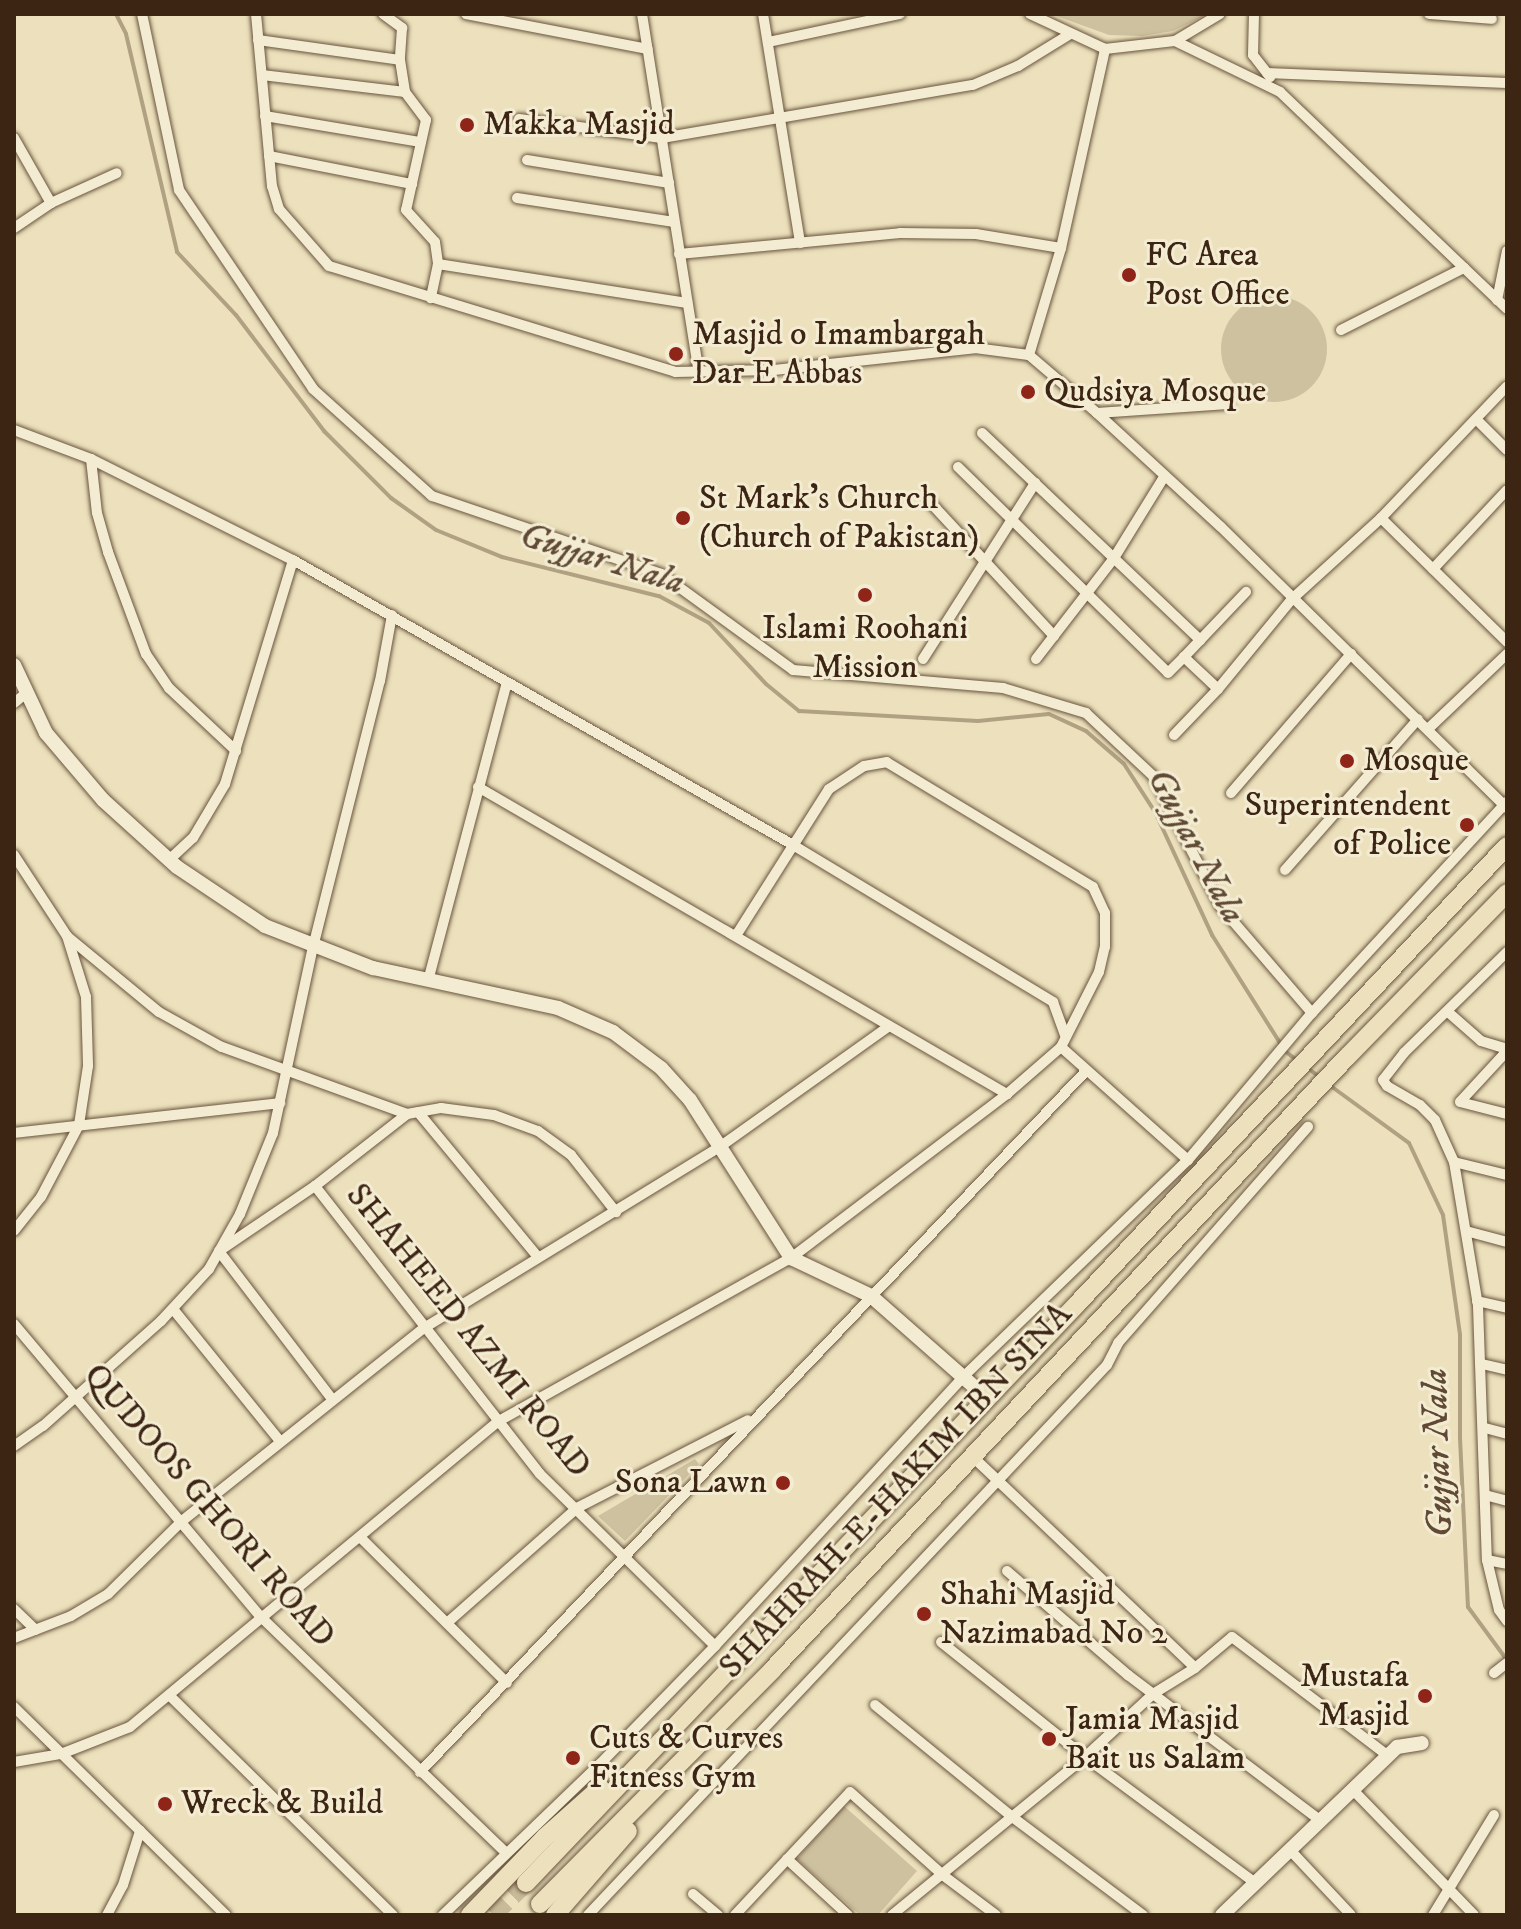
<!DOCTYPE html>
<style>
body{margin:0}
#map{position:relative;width:1521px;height:1929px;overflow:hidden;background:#ece1bc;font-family:"IM FELL DW Pica",serif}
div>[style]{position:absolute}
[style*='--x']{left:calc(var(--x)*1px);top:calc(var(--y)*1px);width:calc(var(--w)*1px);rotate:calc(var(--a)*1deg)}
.green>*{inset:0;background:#cec19f}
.round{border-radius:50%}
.stream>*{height:4px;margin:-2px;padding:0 2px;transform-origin:2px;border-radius:2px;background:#b0a183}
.highway-tunnel>*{height:18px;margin-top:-9px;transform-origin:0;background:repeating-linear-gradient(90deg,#c9bb9a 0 18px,transparent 0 27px)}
.roads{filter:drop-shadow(0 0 2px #69543e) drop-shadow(0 0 2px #69543e)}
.street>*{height:10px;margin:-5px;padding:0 5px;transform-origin:5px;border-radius:5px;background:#f3ecd3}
.secondary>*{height:14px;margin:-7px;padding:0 7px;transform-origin:7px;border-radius:7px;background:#f3ecd3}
.highway>*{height:18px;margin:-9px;padding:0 9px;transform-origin:9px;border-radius:9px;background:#ece1bc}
.dots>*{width:22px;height:22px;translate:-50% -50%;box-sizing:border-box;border:4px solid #f3ecd3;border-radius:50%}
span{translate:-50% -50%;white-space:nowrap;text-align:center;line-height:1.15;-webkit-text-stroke:6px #f3ecd3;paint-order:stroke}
.poi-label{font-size:34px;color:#3d2514}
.left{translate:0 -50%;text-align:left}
.right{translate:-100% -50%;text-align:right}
.street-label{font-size:34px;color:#3d2514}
.water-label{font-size:36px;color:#604a35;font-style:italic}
.frame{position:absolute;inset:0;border:16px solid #3d2514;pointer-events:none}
</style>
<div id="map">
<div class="green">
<div style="clip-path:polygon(1051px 14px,1208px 14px,1173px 31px,1142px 36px,1109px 35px)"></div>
<div class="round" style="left:1221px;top:296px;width:106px;height:106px"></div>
<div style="clip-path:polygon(695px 1459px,699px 1464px,625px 1541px,598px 1516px)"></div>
<div style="clip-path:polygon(844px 1806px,917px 1871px,878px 1915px,860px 1915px,797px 1859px)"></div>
</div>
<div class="stream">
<div style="--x:116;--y:14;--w:22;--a:63"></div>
<div style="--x:126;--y:34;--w:224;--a:76.8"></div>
<div style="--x:177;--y:252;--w:86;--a:46.9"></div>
<div style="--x:236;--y:315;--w:146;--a:52.8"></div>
<div style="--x:324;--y:431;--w:95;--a:45"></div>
<div style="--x:391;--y:498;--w:55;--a:35.4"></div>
<div style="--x:436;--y:530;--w:71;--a:22.2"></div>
<div style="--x:502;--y:557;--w:162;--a:14"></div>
<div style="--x:659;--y:596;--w:57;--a:28.4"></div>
<div style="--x:709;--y:623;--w:83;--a:46.9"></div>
<div style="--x:766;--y:684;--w:43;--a:39.3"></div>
<div style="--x:799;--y:711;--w:179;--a:3.2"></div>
<div style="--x:978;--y:721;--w:71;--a:-5.6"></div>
<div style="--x:1049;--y:714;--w:41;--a:24.7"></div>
<div style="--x:1086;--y:731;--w:50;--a:41"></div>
<div style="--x:1124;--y:764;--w:57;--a:57.1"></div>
<div style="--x:1155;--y:812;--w:136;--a:65.1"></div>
<div style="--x:1212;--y:935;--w:137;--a:57.8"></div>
<div style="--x:1285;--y:1051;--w:18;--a:38"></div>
<div style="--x:1306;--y:1067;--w:19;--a:36"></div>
<div style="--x:1328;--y:1084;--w:100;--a:36.1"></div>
<div style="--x:1409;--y:1143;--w:80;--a:64.7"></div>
<div style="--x:1443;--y:1215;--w:121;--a:81.9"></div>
<div style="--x:1460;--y:1335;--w:103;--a:90"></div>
<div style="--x:1460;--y:1438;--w:169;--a:87.3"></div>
<div style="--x:1468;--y:1607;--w:66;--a:53.7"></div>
</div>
<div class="highway-tunnel">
<div style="--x:493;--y:1915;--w:46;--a:-44.1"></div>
</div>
<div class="roads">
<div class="street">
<div style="--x:142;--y:14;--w:180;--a:78.1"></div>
<div style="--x:179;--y:190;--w:240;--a:56"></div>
<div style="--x:313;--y:389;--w:160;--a:42"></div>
<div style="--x:432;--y:496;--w:242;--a:18.8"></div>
<div style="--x:661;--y:574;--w:163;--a:36"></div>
<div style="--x:793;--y:670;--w:211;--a:4.9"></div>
<div style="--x:1003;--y:688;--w:87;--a:16.8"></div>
<div style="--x:1086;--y:713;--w:92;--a:43.2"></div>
<div style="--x:1153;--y:776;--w:146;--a:62.7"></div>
<div style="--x:1220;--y:906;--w:141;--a:49.3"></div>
<div style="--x:256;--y:14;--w:173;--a:84.7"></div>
<div style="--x:272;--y:186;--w:24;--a:73"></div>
<div style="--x:279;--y:209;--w:76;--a:48.7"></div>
<div style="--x:329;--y:266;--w:362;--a:17"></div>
<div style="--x:675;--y:372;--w:99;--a:-1.2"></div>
<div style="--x:774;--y:370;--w:202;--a:-6.2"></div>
<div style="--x:975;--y:348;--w:54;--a:7.4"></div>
<div style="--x:1029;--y:355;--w:89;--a:40.5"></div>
<div style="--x:1097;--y:413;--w:168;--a:42.6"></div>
<div style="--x:1221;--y:527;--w:401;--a:44.5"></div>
<div style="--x:383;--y:14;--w:24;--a:36"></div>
<div style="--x:402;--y:28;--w:32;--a:94"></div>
<div style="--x:466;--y:14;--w:185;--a:10.9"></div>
<div style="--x:642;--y:14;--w:363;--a:81"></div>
<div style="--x:763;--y:14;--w:232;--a:80.8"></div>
<div style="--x:1030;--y:14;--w:83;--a:25"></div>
<div style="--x:1105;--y:49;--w:70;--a:-6.5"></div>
<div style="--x:1175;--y:41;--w:52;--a:-31"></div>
<div style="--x:1254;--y:14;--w:41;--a:91.4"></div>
<div style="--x:1253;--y:55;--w:28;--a:52"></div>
<div style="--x:1429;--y:14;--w:63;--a:4.5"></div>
<div style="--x:258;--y:40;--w:143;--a:8"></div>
<div style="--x:400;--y:60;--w:32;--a:81"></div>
<div style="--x:1175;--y:41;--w:117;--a:25.9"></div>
<div style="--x:1280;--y:92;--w:314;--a:43.7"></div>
<div style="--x:768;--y:42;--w:135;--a:-12"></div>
<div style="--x:1267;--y:73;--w:240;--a:2.4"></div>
<div style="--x:262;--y:75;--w:144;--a:6.8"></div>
<div style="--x:405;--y:92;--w:35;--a:53"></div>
<div style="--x:426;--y:120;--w:92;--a:102.5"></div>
<div style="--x:406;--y:210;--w:43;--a:47.8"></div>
<div style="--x:435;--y:242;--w:22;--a:82"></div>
<div style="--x:438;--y:264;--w:35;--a:102"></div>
<div style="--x:265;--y:116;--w:158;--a:9.5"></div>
<div style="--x:519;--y:119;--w:144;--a:7.6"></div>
<div style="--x:662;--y:138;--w:315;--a:-9.7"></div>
<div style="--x:973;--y:85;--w:49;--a:-22.9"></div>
<div style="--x:1018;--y:66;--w:61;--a:-31.6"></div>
<div style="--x:14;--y:138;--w:75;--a:60.4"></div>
<div style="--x:269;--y:156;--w:146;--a:11.1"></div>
<div style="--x:527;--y:160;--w:144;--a:9.2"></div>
<div style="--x:517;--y:198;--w:159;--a:8.7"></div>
<div style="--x:14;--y:228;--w:45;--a:-34"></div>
<div style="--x:51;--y:203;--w:72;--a:-24.4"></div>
<div style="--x:679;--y:254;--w:222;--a:-5.4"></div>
<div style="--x:900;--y:233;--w:76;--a:0.8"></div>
<div style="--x:976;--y:234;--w:86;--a:9.4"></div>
<div style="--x:438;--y:264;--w:252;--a:8.9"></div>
<div style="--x:1497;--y:300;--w:50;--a:-78.5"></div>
<div style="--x:1341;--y:330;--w:138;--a:-26.8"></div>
<div style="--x:1029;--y:355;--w:112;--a:-73.3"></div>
<div style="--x:1061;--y:248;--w:204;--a:-77.5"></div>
<div style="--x:1097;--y:413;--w:131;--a:-3.9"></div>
<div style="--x:1476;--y:419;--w:44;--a:45"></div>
<div style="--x:14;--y:430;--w:82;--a:20.6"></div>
<div style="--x:91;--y:459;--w:226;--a:26.6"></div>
<div style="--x:293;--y:560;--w:576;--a:29.68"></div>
<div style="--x:793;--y:845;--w:304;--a:31.1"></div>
<div style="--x:1053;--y:1002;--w:37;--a:70"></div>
<div style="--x:982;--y:433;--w:301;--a:43.5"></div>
<div style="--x:91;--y:459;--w:54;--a:83.7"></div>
<div style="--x:97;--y:513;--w:41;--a:74.2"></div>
<div style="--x:108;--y:552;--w:109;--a:69.6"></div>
<div style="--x:146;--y:654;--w:41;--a:55.9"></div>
<div style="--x:169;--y:688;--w:92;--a:43.2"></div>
<div style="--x:958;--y:467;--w:294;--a:44.4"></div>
<div style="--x:1168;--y:673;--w:23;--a:-45"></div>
<div style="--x:929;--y:501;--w:184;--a:47.2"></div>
<div style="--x:1381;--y:518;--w:177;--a:44.5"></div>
<div style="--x:1433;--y:569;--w:108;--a:-46.9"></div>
<div style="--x:923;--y:659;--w:209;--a:-57.5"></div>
<div style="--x:1036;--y:659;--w:128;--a:-52.3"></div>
<div style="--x:1114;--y:558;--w:95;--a:-58.3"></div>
<div style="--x:1218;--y:689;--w:47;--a:-136.7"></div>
<div style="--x:1184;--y:657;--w:90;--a:-46.4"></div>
<div style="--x:14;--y:703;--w:14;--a:-39"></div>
<div style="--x:1428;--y:729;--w:109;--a:-43.5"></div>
<div style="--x:1174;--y:735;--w:64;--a:-46.3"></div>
<div style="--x:1218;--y:689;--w:117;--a:-50.6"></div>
<div style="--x:1292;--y:599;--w:120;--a:-42.3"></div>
<div style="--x:1381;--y:518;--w:182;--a:-46.3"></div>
<div style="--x:478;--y:787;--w:612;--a:30.13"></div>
<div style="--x:1231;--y:793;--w:184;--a:-49.2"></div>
<div style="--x:14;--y:855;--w:97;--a:56.8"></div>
<div style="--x:67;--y:936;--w:64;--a:72.7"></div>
<div style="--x:86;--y:997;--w:69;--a:88.3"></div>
<div style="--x:88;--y:1066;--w:60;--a:98.7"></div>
<div style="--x:79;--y:1125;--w:81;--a:117.8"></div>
<div style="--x:41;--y:1197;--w:43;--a:128.5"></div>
<div style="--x:169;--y:860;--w:33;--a:-43"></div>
<div style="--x:193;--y:838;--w:63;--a:-59.3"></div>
<div style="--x:225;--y:784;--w:234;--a:-73.1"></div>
<div style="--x:1285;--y:870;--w:201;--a:-48.6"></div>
<div style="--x:68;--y:937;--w:118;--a:39.5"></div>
<div style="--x:159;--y:1012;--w:72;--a:29.1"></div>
<div style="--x:222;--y:1047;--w:197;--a:19.9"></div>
<div style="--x:1507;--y:952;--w:144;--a:135.6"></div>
<div style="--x:1404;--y:1053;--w:34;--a:128"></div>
<div style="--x:1383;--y:1080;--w:7;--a:56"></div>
<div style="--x:1387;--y:1086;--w:38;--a:30"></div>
<div style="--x:1420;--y:1105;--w:21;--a:45"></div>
<div style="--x:1435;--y:1120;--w:46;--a:65.7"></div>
<div style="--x:1454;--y:1162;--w:146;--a:80.5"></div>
<div style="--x:1478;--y:1306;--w:254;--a:88"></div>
<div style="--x:1487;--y:1560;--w:51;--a:76.5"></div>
<div style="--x:1499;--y:1610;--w:14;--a:54"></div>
<div style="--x:428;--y:981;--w:309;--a:-75.2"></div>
<div style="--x:1448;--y:1012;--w:44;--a:41.3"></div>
<div style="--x:1481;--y:1041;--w:27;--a:17"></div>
<div style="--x:1061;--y:1047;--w:170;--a:41.7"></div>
<div style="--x:1507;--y:1051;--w:69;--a:132.7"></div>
<div style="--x:1460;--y:1102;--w:49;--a:14.3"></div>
<div style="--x:418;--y:1112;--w:188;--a:50.4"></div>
<div style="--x:14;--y:1133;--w:268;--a:-6.4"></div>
<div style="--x:1454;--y:1162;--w:55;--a:13.8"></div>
<div style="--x:315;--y:1186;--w:365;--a:52"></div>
<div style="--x:540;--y:1474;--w:245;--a:44.5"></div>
<div style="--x:1466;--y:1231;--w:42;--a:15"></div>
<div style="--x:1477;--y:1301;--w:31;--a:13"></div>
<div style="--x:173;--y:1309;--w:170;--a:51"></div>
<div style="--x:14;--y:1324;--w:385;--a:49.9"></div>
<div style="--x:262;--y:1618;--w:337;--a:43.9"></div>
<div style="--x:1482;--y:1364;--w:26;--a:13"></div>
<div style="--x:332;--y:1399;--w:186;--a:-127.4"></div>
<div style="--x:219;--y:1251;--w:116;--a:-34.1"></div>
<div style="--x:315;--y:1186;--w:117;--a:-38"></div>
<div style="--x:407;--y:1114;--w:35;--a:-10"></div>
<div style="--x:441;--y:1108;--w:53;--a:7.5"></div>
<div style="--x:494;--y:1115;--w:47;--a:20"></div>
<div style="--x:538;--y:1131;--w:41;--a:36"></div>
<div style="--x:571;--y:1155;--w:73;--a:51.7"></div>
<div style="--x:1485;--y:1428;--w:23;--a:15"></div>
<div style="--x:14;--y:1446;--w:35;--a:-35"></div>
<div style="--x:43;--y:1426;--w:158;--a:-41.7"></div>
<div style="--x:161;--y:1321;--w:71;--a:-47.3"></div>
<div style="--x:209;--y:1269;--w:63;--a:-60.6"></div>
<div style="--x:240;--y:1214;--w:87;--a:-67.8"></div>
<div style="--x:273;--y:1133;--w:190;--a:-77.9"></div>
<div style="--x:313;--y:947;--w:274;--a:-75.9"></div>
<div style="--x:380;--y:681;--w:67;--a:-79.7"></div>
<div style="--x:973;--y:1457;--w:306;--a:43.5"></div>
<div style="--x:1485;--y:1495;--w:23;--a:15"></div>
<div style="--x:360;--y:1537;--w:207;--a:44.8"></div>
<div style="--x:1487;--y:1560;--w:20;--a:11"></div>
<div style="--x:1007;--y:1571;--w:160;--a:40.7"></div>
<div style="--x:1128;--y:1675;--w:242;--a:37.1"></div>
<div style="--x:14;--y:1609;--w:30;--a:44"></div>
<div style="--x:447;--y:1623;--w:174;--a:-41.5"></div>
<div style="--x:577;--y:1508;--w:192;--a:-27.2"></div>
<div style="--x:14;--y:1638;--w:61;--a:-21.1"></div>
<div style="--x:71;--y:1616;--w:43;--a:-30.7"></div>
<div style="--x:108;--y:1594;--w:104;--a:-44.6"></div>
<div style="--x:182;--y:1521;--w:310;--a:-38.6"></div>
<div style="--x:424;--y:1328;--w:348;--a:-31.5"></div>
<div style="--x:721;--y:1146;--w:206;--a:-35.5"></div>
<div style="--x:941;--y:1642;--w:184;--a:38.6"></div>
<div style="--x:1085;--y:1757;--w:212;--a:36.5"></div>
<div style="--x:1494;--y:1673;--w:16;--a:-38"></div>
<div style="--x:169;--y:1695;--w:314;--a:44.5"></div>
<div style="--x:875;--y:1705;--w:176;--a:39.2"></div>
<div style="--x:1011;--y:1816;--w:165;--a:36.9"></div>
<div style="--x:14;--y:1707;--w:297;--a:44.5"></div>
<div style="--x:14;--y:1762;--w:48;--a:-9.7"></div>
<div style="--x:61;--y:1754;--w:74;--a:-21.4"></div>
<div style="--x:130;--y:1727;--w:479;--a:-39.7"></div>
<div style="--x:499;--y:1421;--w:334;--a:-29.2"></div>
<div style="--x:791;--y:1258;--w:271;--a:-37.2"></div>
<div style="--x:1007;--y:1094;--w:72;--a:-41"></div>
<div style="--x:1061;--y:1047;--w:84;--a:-63.1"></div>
<div style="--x:1099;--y:972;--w:26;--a:-77"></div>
<div style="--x:1105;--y:947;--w:34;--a:-90"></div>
<div style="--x:1105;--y:913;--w:29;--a:-115"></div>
<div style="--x:1093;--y:887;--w:241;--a:-148.8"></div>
<div style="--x:887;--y:762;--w:23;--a:170"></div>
<div style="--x:864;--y:766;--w:42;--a:146.7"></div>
<div style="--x:829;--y:789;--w:172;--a:122.4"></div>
<div style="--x:420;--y:1772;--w:966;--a:-46.47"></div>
<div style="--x:1353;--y:1790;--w:174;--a:45.9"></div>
<div style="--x:1290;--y:1850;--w:89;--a:46.8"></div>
<div style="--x:787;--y:1859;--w:83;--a:42.6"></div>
<div style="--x:693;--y:1894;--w:33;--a:40"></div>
<div style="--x:107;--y:1915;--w:34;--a:-62"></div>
<div style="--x:123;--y:1885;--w:57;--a:-72.5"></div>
<div style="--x:443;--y:1915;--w:218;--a:-43.9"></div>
<div style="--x:600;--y:1764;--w:165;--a:-45.7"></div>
<div style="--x:715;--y:1646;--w:364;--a:-47.3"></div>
<div style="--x:962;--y:1378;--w:314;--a:-44"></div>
<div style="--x:1188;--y:1160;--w:192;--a:-49.9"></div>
<div style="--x:1312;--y:1013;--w:287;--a:-47.3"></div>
<div style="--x:588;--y:1915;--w:756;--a:-46.66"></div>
<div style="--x:1107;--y:1365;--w:25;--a:-63"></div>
<div style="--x:1118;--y:1343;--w:288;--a:-48.7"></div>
<div style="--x:735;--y:1915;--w:168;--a:-46.9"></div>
<div style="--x:850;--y:1792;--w:126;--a:41.8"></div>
<div style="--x:944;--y:1876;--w:65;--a:36.9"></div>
<div style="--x:892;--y:1915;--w:249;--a:-39.3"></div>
<div style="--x:1085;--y:1757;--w:93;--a:-42.8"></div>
<div style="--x:1153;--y:1694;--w:49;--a:-31.8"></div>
<div style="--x:1195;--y:1668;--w:48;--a:-40"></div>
<div style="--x:1232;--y:1637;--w:196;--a:37.3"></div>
<div style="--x:1433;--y:1915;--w:117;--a:-58.6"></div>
</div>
<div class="secondary">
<div style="--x:14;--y:665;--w:75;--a:64.8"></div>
<div style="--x:46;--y:733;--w:88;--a:49.6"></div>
<div style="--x:103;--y:800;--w:100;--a:42.2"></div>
<div style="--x:177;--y:867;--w:106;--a:33.8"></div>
<div style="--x:265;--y:926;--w:116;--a:21.3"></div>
<div style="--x:373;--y:968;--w:189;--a:12.2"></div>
<div style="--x:558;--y:1008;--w:60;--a:23.6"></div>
<div style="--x:613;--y:1032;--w:60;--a:36.9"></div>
<div style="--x:661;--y:1068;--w:43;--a:47.8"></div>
<div style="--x:690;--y:1100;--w:188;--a:57.4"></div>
<div style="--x:791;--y:1258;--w:89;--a:25.4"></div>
<div style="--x:871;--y:1296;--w:154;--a:41.3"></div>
<div style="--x:1222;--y:1915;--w:243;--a:-43.8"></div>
<div style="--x:1397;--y:1747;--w:25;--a:-9"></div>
</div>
<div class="highway">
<div style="--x:526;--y:1883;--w:799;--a:-46.42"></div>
<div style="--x:1077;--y:1304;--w:628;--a:-46.81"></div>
<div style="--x:540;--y:1904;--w:331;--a:-45.2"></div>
<div style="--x:773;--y:1669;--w:839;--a:-46.84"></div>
<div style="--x:1347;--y:1057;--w:229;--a:-45.7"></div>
<div style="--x:470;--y:1915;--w:108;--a:-46.1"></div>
<div style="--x:545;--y:1837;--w:74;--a:-41.7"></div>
<div style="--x:555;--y:1915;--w:111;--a:-49"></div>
</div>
</div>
<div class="dots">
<div style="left:467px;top:125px;background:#8f2418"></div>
<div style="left:1129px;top:275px;background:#8f2418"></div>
<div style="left:676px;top:354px;background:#8f2418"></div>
<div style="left:1028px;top:392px;background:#8f2418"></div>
<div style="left:683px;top:518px;background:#8f2418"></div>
<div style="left:865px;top:595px;background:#8f2418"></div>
<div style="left:1347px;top:761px;background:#8f2418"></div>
<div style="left:1467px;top:825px;background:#8f2418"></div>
<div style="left:783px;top:1483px;background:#8f2418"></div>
<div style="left:924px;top:1614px;background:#8f2418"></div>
<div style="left:1425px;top:1696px;background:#8f2418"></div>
<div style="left:1049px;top:1739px;background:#8f2418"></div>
<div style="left:573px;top:1758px;background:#8f2418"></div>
<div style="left:165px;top:1804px;background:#8f2418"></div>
</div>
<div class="poi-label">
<span class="left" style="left:483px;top:125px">Makka Masjid</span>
<span class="left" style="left:1145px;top:275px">FC Area<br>Post Office</span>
<span class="left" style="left:692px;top:354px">Masjid o Imambargah<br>Dar E Abbas</span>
<span class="left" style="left:1044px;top:392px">Qudsiya Mosque</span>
<span class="left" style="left:699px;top:518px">St Mark's Church<br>(Church of Pakistan)</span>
<span style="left:865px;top:648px">Islami Roohani<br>Mission</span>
<span class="left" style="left:1363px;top:761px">Mosque</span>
<span class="right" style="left:1451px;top:825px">Superintendent<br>of Police</span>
<span class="right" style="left:767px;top:1483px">Sona Lawn</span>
<span class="left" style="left:940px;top:1614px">Shahi Masjid<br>Nazimabad No 2</span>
<span class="right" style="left:1409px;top:1696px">Mustafa<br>Masjid</span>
<span class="left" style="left:1065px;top:1739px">Jamia Masjid<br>Bait us Salam</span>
<span class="left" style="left:589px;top:1758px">Cuts &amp; Curves<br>Fitness Gym</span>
<span class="left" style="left:181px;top:1804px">Wreck &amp; Build</span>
</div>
<div class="street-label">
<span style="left:468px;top:1331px;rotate:51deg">SHAHEED AZMI ROAD</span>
<span style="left:896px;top:1491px;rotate:-47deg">SHAHRAH-E-HAKIM IBN SINA</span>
<span style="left:209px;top:1506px;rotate:49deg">QUDOOS GHORI ROAD</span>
</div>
<div class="water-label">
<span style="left:602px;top:559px;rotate:17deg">Gujjar Nala</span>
<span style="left:1196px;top:846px;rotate:62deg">Gujjar Nala</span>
<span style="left:1438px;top:1453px;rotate:-92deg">Gujjar Nala</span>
</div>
<div class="frame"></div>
</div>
